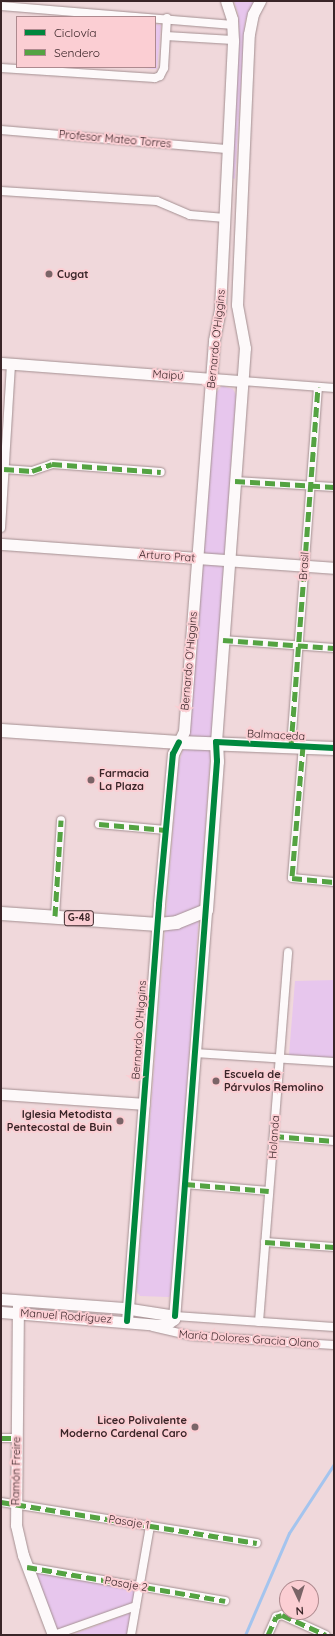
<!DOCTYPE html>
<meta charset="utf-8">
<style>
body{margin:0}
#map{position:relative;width:335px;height:1636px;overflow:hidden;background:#f0d8db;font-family:Quicksand,sans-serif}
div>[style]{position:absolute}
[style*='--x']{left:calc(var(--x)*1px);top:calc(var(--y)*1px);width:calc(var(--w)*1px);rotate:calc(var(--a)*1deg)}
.green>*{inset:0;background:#e7c6ed}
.stream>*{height:3px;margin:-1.5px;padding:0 1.5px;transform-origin:1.5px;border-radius:1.5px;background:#a4c4ee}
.roads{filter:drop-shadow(0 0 1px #a49092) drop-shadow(0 0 1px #a49092)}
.street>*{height:8px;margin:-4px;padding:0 4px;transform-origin:4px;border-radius:4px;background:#fdf9fa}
.secondary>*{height:11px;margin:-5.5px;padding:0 5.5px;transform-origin:5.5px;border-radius:5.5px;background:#fdf9fa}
.primary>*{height:13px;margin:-6.5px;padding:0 6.5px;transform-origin:6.5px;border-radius:6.5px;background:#fdf9fa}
.quiet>*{height:5px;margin-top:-2.5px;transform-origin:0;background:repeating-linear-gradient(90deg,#54a342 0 10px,transparent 0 15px)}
.cycleway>*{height:6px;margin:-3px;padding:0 3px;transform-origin:3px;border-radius:3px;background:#00873e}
.dots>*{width:11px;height:11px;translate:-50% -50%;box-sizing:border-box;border:2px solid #fbced3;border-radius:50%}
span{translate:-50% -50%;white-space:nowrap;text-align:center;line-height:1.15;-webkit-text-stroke:4px #fbced3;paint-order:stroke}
.shield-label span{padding:1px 3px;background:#fbced3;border:1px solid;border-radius:3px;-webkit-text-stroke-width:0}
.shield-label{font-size:10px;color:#3a2528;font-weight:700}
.street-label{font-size:11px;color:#3a2528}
.poi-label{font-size:11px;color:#3a2528;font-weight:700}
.left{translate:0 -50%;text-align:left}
.right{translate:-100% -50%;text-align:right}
.frame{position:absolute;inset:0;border:2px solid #3a2528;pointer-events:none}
.legend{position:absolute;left:16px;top:16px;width:140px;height:52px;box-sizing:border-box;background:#fbced3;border:1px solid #ae8a8f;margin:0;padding:5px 7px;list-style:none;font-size:12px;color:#3a2528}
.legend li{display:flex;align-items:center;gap:8px;height:20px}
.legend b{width:20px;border:1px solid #ae8a8f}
.north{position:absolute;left:279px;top:1580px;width:40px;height:40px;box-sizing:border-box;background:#fbced3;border:1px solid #ae8a8f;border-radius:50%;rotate:176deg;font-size:11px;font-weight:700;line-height:16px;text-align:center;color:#3a2528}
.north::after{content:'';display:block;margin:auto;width:14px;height:18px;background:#7a6467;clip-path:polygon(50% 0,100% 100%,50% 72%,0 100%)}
</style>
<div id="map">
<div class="green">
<div style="clip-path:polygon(234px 1px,254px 1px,245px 21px,235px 179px,232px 178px,239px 30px,238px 13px)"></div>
<div style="clip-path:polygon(155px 24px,161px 25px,157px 69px,144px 68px,155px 67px)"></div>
<div style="clip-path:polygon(222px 386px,233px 389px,236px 395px,172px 1293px,169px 1297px,140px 1296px,137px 1292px,137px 1284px,178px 766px,190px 727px,216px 393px)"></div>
<div style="clip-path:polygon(334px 980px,334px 1058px,289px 1055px,295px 981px)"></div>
<div style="clip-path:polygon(36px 1572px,137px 1589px,133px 1603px,55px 1633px)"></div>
<div style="clip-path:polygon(132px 1612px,128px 1635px,72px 1635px)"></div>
</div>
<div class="stream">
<div style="--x:245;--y:1635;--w:111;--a:-66.7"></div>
<div style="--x:289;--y:1533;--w:82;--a:-56.9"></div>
</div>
<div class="roads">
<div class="street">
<div style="--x:1;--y:6;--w:233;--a:4.7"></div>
<div style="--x:166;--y:36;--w:67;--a:3.4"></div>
<div style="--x:1;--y:68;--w:154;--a:3.7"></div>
<div style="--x:155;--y:78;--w:5;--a:-22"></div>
<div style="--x:160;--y:76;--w:9;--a:-63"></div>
<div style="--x:164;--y:68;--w:50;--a:-86.6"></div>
<div style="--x:1;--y:130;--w:229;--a:4.8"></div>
<div style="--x:1;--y:191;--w:156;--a:3.7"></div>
<div style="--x:157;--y:201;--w:36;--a:23"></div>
<div style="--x:190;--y:215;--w:35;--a:5"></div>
<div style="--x:243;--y:381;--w:91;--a:4.4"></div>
<div style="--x:4;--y:469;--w:28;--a:4"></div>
<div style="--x:32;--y:471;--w:21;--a:-19"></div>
<div style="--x:52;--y:464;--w:109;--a:4.2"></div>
<div style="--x:235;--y:481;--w:99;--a:3.5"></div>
<div style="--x:1;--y:528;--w:164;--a:-86.5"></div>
<div style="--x:223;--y:640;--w:111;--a:4.1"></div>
<div style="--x:291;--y:746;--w:360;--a:-85.7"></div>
<div style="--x:303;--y:746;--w:132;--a:94.8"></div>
<div style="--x:292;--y:878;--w:42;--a:5.4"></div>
<div style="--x:99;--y:824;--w:67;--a:5.1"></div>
<div style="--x:55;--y:916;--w:96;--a:-86.4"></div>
<div style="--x:195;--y:1053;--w:139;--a:3.7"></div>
<div style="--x:274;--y:1136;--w:60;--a:4.8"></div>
<div style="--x:185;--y:1184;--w:84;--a:4.8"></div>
<div style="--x:265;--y:1242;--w:69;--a:4.1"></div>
<div style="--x:175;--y:1316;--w:159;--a:4"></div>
<div style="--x:259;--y:1322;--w:371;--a:-85.5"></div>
<div style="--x:153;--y:1327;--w:40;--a:13"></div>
<div style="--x:192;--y:1336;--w:142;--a:3.6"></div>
<div style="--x:1;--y:1438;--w:15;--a:0"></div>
<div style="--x:1;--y:1502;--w:259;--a:9.1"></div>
<div style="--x:27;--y:1567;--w:201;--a:9.7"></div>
<div style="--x:54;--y:1635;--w:87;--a:-19.5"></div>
<div style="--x:131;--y:1635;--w:111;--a:-80.1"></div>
<div style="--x:268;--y:1635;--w:20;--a:-66"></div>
<div style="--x:276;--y:1617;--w:6;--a:-18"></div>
<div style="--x:282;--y:1615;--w:48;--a:24.4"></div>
</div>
<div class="secondary">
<div style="--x:1;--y:363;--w:243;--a:4.3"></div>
<div style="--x:1;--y:544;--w:334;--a:4.1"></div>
<div style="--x:216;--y:742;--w:395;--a:-85.8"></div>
<div style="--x:245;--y:348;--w:44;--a:-100.5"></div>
<div style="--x:237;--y:305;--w:271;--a:-87.5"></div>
<div style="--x:249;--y:34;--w:20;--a:-79"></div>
<div style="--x:253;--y:14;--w:15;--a:-62"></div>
<div style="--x:1;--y:1094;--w:143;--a:4"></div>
<div style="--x:1;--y:1299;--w:123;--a:4.2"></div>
<div style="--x:124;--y:1308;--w:52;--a:8.9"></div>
<div style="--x:18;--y:1301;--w:224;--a:90.5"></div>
<div style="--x:16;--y:1525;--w:31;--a:77"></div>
<div style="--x:23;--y:1555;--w:85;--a:69.4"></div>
<div style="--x:1;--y:1312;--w:159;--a:4.7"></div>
<div style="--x:159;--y:1325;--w:8;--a:-7"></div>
<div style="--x:167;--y:1324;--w:9;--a:-36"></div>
<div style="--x:174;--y:1319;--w:410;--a:-85.5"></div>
<div style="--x:127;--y:1321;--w:418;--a:-85.6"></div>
<div style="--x:159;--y:904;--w:151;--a:-84.7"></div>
<div style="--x:173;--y:754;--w:25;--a:-64"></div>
<div style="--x:184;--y:731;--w:392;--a:-85.6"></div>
<div style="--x:214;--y:340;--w:33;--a:-79"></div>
<div style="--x:220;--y:308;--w:268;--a:-87.2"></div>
<div style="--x:233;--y:40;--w:21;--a:-93"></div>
<div style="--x:232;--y:19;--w:19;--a:-108"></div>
</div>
<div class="primary">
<div style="--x:1;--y:730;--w:178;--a:3.9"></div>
<div style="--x:179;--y:742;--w:155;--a:2.2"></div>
<div style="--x:1;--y:913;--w:157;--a:4"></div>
<div style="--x:158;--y:924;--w:18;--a:-6"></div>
<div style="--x:176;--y:922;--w:32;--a:-22"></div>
<div style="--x:206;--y:910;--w:149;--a:-85.8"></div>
<div style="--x:217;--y:761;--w:19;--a:-93"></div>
</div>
</div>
<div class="quiet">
<div style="--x:4;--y:469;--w:28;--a:4"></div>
<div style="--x:32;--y:471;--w:21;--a:-19"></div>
<div style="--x:52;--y:464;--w:109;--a:4.2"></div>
<div style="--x:235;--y:481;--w:99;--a:3.5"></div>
<div style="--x:223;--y:640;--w:111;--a:4.1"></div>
<div style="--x:291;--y:746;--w:360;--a:-85.7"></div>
<div style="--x:303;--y:746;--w:132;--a:94.8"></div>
<div style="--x:292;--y:878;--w:42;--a:5.4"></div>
<div style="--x:99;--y:824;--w:67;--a:5.1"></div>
<div style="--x:55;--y:916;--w:96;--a:-86.4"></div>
<div style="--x:274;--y:1136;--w:60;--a:4.8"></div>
<div style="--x:185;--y:1184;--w:84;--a:4.8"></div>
<div style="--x:265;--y:1242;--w:69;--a:4.1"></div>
<div style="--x:1;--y:1438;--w:15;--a:0"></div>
<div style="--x:1;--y:1502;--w:259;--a:9.1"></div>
<div style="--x:27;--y:1567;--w:201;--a:9.7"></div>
<div style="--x:268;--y:1635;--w:20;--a:-66"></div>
<div style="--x:276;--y:1617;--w:6;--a:-18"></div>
<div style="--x:282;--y:1615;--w:48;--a:24.4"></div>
</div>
<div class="cycleway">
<div style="--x:175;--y:1316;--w:557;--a:-85.67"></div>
<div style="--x:217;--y:761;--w:19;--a:-93"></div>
<div style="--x:216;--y:742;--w:118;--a:2.9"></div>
<div style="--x:127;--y:1321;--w:418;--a:-85.6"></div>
<div style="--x:159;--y:904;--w:151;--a:-84.7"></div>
<div style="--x:173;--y:754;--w:13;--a:-63"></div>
</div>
<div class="dots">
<div style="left:49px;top:274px;background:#7a6467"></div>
<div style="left:91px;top:780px;background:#7a6467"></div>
<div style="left:216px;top:1081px;background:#7a6467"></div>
<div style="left:120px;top:1121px;background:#7a6467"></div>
<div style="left:195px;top:1427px;background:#7a6467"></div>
</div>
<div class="shield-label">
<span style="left:79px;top:918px">G-48</span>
</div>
<div class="street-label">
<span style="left:115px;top:139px;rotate:5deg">Profesor Mateo Torres</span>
<span style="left:216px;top:339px;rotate:-84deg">Bernardo O'Higgins</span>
<span style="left:168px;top:375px;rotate:4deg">Maipú</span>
<span style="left:167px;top:556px;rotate:4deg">Arturo Prat</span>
<span style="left:304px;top:566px;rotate:-86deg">Brasil</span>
<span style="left:189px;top:661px;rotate:-85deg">Bernardo O'Higgins</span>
<span style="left:276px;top:735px;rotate:3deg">Balmaceda</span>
<span style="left:139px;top:1030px;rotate:-86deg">Bernardo O'Higgins</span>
<span style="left:274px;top:1137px;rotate:-86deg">Holanda</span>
<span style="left:66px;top:1316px;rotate:4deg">Manuel Rodríguez</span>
<span style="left:249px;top:1339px;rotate:4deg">María Dolores Gracia Olano</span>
<span style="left:16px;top:1471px;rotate:-89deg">Ramón Freire</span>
<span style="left:129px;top:1522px;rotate:9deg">Pasaje 1</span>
<span style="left:126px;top:1584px;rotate:10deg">Pasaje 2</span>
</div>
<div class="poi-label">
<span class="left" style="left:57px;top:274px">Cugat</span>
<span class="left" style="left:99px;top:780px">Farmacia<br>La Plaza</span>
<span class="left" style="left:224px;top:1081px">Escuela de<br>Párvulos Remolino</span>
<span class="right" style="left:112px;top:1121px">Iglesia Metodista<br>Pentecostal de Buin</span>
<span class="right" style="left:187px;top:1427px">Liceo Polivalente<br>Moderno Cardenal Caro</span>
</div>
<div class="frame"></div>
<ul class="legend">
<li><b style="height:5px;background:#00873e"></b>Ciclovía</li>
<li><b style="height:5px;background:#54a342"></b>Sendero</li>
</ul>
<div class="north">N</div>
</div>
